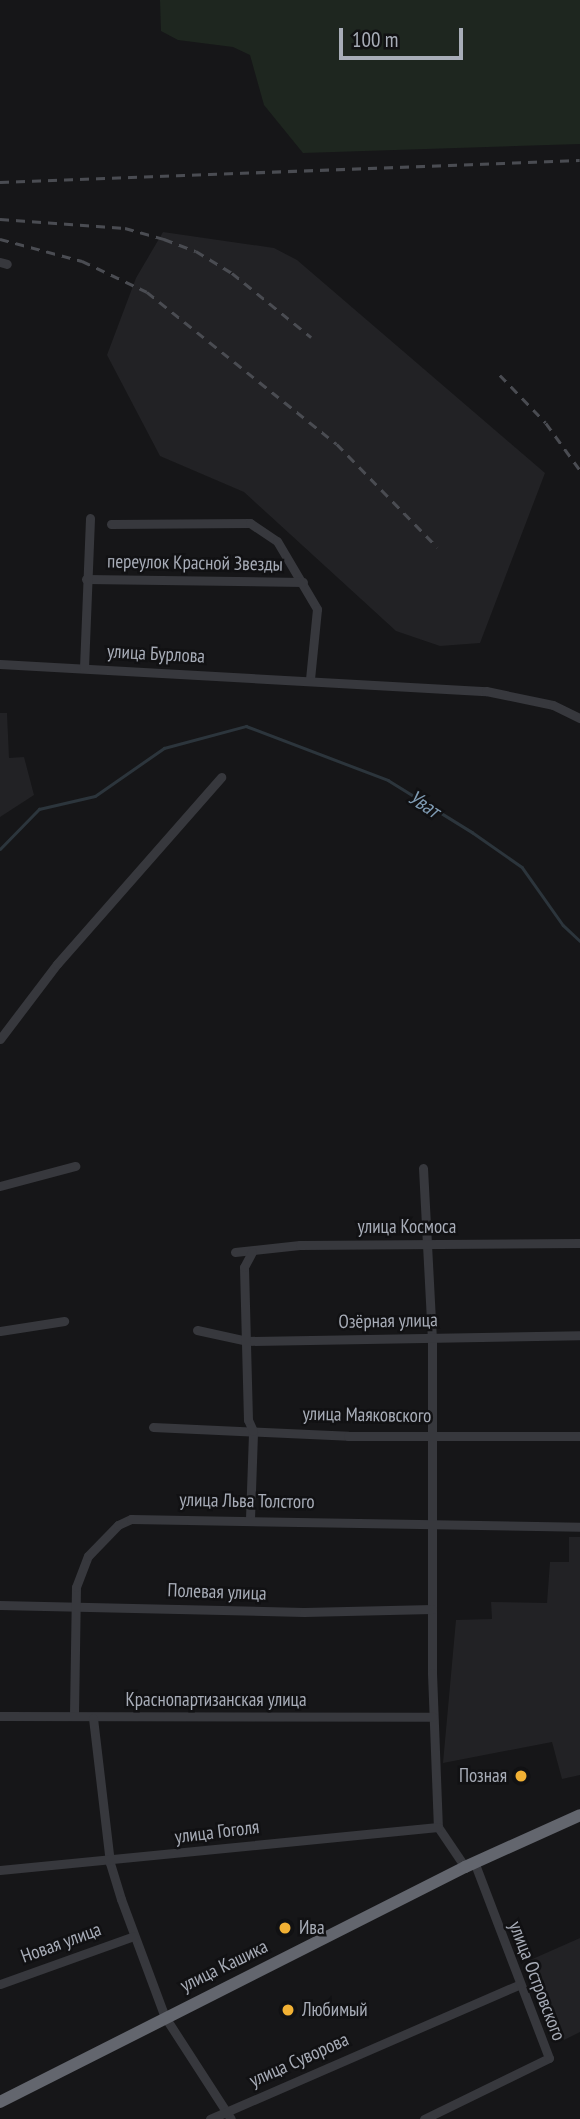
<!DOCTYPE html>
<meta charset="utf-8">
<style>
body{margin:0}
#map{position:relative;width:580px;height:2119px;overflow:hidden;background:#161618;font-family:"PT Sans Narrow",sans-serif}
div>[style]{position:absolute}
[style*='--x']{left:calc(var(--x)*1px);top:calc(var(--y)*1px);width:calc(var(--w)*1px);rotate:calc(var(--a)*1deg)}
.built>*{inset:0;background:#222225}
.green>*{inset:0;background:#1e261f}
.stream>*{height:2.5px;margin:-1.25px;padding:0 1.25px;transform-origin:1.25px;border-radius:1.25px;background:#2c353c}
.minor>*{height:9px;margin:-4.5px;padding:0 4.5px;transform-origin:4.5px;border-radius:4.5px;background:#37383d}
.highway>*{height:12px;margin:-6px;padding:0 6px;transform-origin:6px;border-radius:6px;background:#63666e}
.rail>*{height:2.5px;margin-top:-1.25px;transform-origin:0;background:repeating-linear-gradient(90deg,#4a4c52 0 9px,transparent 0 16px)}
.dots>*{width:19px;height:19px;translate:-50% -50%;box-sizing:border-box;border:4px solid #111113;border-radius:50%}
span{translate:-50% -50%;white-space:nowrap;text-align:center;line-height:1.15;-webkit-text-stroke:5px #111113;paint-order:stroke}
.street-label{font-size:19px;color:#a8adb8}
.poi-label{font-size:19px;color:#a8adb8}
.right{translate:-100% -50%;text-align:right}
.left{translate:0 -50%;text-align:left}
.water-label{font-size:21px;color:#7f9bb3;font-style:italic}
.scale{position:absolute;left:339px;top:28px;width:124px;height:32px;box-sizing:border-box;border:4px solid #a8adb8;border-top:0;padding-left:9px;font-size:21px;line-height:24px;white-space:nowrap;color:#a8adb8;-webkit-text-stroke:5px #111113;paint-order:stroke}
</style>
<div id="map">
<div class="built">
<div style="clip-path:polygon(163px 232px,274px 248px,297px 260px,545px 473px,480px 643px,440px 646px,396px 631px,244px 492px,160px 456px,107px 355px,136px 278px)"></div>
<div style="clip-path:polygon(0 713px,7px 713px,9px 758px,24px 757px,34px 795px,0 817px)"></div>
<div style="clip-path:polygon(569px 1537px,580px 1537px,580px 1775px,562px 1779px,552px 1742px,443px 1763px,456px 1620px,492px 1619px,491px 1602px,547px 1603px,550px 1562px,569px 1562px)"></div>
<div style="clip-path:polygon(580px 1938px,580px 2032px,564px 2040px,528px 1961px)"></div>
</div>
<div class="green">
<div style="clip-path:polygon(160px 0,580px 0,580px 144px,303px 153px,264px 105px,250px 55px,233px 47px,178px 40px,161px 31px)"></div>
</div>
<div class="stream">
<div style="--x:0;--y:849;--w:56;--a:-45.7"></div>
<div style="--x:39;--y:809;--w:57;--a:-13.1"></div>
<div style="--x:95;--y:796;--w:84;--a:-34.8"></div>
<div style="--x:164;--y:748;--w:85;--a:-15"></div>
<div style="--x:246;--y:726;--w:152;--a:20.8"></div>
<div style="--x:388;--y:780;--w:99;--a:31.8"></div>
<div style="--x:472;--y:832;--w:61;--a:35"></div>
<div style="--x:522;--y:867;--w:71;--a:54.7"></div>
<div style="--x:563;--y:925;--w:23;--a:43"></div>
</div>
<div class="minor">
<div style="--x:0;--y:262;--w:7;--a:16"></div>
<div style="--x:111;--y:524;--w:139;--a:-0.4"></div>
<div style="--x:250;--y:523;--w:32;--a:34"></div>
<div style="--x:277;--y:541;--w:79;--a:59.5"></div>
<div style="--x:317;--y:609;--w:70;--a:95.7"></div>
<div style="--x:86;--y:579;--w:217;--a:0.8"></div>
<div style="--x:0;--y:664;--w:487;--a:3.2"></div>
<div style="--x:486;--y:691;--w:68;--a:11.8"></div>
<div style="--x:553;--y:705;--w:30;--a:26"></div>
<div style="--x:84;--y:668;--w:150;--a:-87.7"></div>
<div style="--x:0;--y:1039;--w:94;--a:-52.8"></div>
<div style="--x:57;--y:964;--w:249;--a:-48.7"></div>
<div style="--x:423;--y:1168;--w:169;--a:87"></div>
<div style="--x:432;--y:1337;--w:336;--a:90"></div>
<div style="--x:432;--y:1673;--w:154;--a:87.8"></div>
<div style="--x:438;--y:1827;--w:48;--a:56"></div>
<div style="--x:0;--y:1186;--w:78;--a:-14.9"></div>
<div style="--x:235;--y:1252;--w:65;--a:-6.1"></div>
<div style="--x:300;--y:1245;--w:280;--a:-0.4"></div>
<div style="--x:197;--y:1330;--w:51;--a:12.4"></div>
<div style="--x:247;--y:1341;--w:333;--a:-1"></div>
<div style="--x:0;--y:1331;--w:65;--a:-8.9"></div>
<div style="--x:153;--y:1427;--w:195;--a:2.6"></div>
<div style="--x:348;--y:1436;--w:232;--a:0"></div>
<div style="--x:250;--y:1519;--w:88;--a:-88"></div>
<div style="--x:253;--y:1431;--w:12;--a:-114"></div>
<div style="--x:248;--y:1420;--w:153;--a:-91.5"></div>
<div style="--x:244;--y:1267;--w:17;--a:-62"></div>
<div style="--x:0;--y:1605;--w:304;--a:1.3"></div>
<div style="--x:304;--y:1612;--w:128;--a:-1.3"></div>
<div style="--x:74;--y:1714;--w:127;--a:-89.1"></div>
<div style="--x:76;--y:1587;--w:33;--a:-69"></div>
<div style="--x:88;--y:1556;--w:43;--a:-45.9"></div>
<div style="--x:118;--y:1525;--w:14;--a:-25"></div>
<div style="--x:131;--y:1519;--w:449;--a:1"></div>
<div style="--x:0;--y:1716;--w:433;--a:0.1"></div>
<div style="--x:93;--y:1718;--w:146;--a:83.3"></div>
<div style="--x:110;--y:1863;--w:38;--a:73"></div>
<div style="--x:121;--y:1899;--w:126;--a:69.6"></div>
<div style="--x:165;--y:2017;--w:121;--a:57.1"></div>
<div style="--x:0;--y:1870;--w:440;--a:-5.6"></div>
<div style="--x:0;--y:1984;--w:142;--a:-19.7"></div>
<div style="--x:210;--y:2119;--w:336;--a:-23.5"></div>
<div style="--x:424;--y:2119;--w:139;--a:-26"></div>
<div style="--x:549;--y:2058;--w:208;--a:-110.9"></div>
</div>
<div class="highway">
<div style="--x:0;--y:2102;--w:521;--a:-26.81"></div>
<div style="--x:465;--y:1867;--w:126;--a:-24.3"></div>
</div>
<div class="rail">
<div style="--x:0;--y:182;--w:580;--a:-2.17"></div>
<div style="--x:0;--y:219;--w:125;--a:4.1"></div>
<div style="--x:125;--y:228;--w:41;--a:15.8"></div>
<div style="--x:164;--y:239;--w:34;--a:21"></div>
<div style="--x:196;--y:251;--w:42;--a:31.4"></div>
<div style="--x:232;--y:273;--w:102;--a:39"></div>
<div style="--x:0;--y:239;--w:85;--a:15"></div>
<div style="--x:82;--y:261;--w:72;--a:25.5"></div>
<div style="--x:147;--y:292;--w:243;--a:38.7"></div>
<div style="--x:337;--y:444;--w:144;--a:45.8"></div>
<div style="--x:500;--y:375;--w:66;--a:46.2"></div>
<div style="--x:546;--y:423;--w:58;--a:54.1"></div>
</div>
<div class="dots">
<div style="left:521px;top:1776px;background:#f2b134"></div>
<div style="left:285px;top:1928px;background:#f2b134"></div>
<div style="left:288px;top:2010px;background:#f2b134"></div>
</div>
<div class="street-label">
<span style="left:195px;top:563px;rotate:1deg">переулок Красной Звезды</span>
<span style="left:156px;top:654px;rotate:3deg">улица Бурлова</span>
<span style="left:407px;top:1227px">улица Космоса</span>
<span style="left:388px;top:1321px;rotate:-1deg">Озёрная улица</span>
<span style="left:367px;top:1415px;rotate:1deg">улица Маяковского</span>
<span style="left:247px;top:1501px;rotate:1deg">улица Льва Толстого</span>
<span style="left:217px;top:1592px;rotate:2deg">Полевая улица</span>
<span style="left:216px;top:1700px">Краснопартизанская улица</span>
<span style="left:217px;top:1832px;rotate:-7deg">улица Гоголя</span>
<span style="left:61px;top:1943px;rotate:-20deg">Новая улица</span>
<span style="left:224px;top:1966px;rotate:-26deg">улица Кашика</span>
<span style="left:537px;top:1981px;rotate:69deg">улица Островского</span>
<span style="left:299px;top:2060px;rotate:-24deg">улица Суворова</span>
</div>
<div class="poi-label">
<span class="right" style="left:507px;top:1776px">Позная</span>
<span class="left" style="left:299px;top:1928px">Ива</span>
<span class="left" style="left:302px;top:2010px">Любимый</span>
</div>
<div class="water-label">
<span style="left:424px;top:804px;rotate:33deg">Уват</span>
</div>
<div class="scale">100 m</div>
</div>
